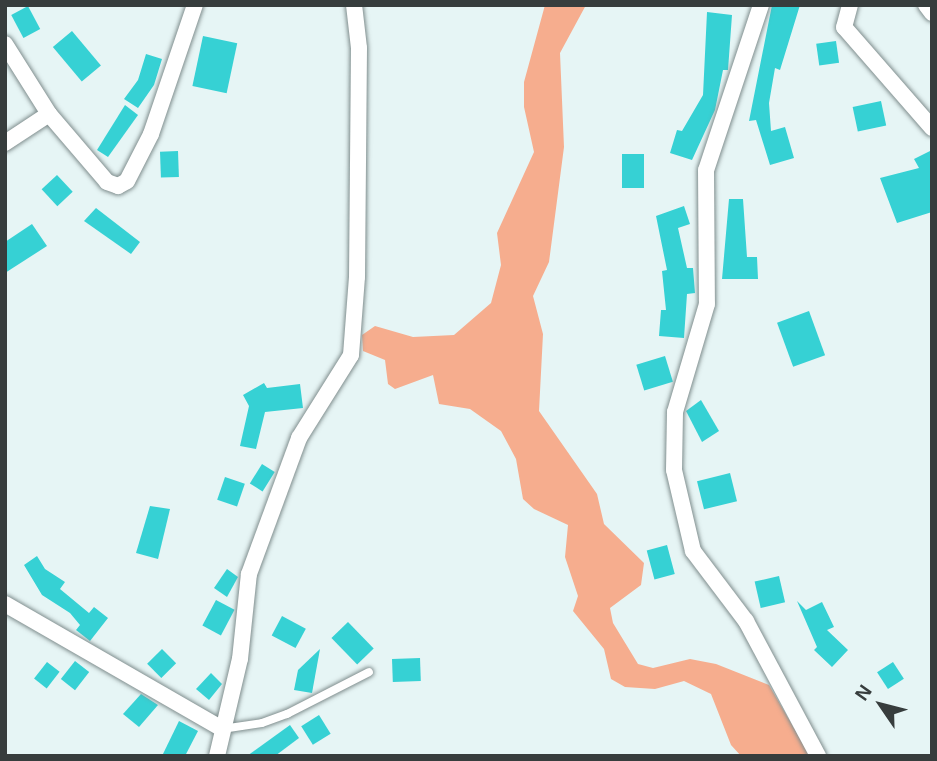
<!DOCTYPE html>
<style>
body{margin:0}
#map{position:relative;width:937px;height:761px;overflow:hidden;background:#e6f5f5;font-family:Arial,sans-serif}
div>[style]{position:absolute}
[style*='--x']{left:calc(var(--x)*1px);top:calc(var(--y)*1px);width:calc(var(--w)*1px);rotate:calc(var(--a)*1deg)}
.green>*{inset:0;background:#f6ad8e}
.building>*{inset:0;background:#36d1d4;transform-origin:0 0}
.roads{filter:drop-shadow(0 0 2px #808e8e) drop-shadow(0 0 2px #808e8e)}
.lane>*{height:8px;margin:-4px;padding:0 4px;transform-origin:4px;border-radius:4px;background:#fff}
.street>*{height:16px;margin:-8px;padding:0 8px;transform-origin:8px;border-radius:8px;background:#fff}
span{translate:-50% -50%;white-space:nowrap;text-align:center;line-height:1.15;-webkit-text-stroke:6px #e6f5f5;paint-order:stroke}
.frame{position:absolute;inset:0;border:7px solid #373d3d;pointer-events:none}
.north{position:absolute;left:846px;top:670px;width:70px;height:70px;-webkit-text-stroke:5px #e6f5f5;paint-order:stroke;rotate:305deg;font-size:19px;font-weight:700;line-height:28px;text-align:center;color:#373d3d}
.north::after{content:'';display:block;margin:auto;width:24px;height:32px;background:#373d3d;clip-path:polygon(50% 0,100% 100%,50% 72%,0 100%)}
</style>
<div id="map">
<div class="green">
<div style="clip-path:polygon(545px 5px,586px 5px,560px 53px,564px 147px,549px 262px,533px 296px,543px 334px,539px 411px,597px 494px,604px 524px,644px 563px,641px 585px,610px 608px,613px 623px,638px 664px,653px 668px,690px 659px,716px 664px,769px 685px,810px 756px,741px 756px,731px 745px,711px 694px,684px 681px,655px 689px,625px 687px,611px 679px,604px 649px,573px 611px,578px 596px,565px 557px,568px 525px,534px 509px,523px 499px,516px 459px,501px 431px,470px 409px,439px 404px,433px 375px,395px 389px,388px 384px,385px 360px,363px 351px,362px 335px,375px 326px,413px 337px,454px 335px,491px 303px,501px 265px,497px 233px,534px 152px,524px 107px,524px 82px)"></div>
</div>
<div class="building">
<div style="clip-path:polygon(772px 5px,800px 5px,780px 70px,775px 68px,769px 103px,771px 131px,785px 127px,794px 158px,770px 165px,756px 120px,749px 121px)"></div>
<div style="left:28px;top:6px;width:26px;height:19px;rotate:62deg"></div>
<div style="clip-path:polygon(707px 12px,732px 15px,728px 70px,723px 70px,715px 110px,692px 160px,670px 153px,677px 130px,682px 131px,703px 95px)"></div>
<div style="left:72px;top:31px;width:45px;height:25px;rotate:50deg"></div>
<div style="left:203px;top:36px;width:35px;height:51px;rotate:12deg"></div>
<div style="left:836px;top:41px;width:22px;height:20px;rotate:82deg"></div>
<div style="clip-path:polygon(146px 54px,162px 59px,154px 85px,138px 108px,124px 99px,138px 80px)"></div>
<div style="left:881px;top:101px;width:25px;height:29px;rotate:78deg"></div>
<div style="clip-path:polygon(125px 105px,138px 115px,108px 157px,97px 150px)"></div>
<div style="clip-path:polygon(932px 150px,932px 212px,897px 223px,880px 178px,919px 168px,914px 159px)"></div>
<div style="left:178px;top:151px;width:26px;height:18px;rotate:88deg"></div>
<div style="left:622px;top:154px;width:22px;height:34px"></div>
<div style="left:57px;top:175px;width:23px;height:21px;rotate:47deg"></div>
<div style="clip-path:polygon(729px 199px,743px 199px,747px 257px,757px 257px,758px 279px,722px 279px)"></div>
<div style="clip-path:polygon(684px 206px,690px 224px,678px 228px,687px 268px,693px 268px,695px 293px,687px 294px,684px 338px,659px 336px,661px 310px,666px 310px,662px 271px,667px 270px,656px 216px)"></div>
<div style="clip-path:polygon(96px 208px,140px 242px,131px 254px,84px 221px)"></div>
<div style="clip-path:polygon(32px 224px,47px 246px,5px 273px,5px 242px)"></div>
<div style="left:809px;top:311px;width:47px;height:34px;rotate:70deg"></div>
<div style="left:665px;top:356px;width:27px;height:30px;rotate:73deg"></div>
<div style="clip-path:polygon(264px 383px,267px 388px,300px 384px,303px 408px,265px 412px,256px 449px,240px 446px,249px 406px,243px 395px)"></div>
<div style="clip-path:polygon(701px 400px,719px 431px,702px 442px,686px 411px)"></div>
<div style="left:262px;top:464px;width:15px;height:23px;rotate:32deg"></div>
<div style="left:730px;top:473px;width:29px;height:34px;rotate:76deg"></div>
<div style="left:225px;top:477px;width:21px;height:24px;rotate:19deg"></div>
<div style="clip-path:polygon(150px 506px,170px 509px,158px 559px,136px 553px)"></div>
<div style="left:667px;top:545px;width:30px;height:21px;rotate:75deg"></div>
<div style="clip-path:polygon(37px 556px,45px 569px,65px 582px,60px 589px,89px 613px,94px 607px,108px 618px,90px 641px,76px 630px,80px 625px,70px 613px,42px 595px,24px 565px)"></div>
<div style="clip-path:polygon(227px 569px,238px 577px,227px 597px,214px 588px)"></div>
<div style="left:779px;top:576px;width:27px;height:25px;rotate:77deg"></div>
<div style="left:216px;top:600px;width:21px;height:29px;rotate:28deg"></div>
<div style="clip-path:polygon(797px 601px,806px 610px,822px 602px,834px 627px,827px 630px,848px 650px,832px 667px,814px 650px,817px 647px)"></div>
<div style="left:282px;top:616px;width:27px;height:22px;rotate:28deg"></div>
<div style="left:348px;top:622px;width:37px;height:23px;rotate:46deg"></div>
<div style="left:162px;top:649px;width:20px;height:21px;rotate:45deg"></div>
<div style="clip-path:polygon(320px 649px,312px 693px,294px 690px,298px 670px)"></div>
<div style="left:420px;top:658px;width:23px;height:28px;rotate:88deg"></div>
<div style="left:75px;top:661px;width:18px;height:23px;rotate:38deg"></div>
<div style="left:47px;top:662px;width:16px;height:21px;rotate:38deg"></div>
<div style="left:893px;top:662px;width:20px;height:19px;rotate:57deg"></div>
<div style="clip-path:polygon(211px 673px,222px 684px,209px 700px,196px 689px)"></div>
<div style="clip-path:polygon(141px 694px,158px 705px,139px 727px,123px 714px)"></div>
<div style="left:319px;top:715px;width:22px;height:21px;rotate:58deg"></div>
<div style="clip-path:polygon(179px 721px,198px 731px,185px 756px,162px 756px)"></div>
<div style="clip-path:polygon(290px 725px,299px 738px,275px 756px,247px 756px)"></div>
</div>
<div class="roads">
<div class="lane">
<div style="--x:222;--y:729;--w:40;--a:-8.5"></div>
<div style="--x:262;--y:723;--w:27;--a:-20"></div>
<div style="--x:287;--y:714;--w:92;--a:-27.1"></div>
</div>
<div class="street">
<div style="--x:761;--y:5;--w:174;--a:108.4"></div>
<div style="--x:706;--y:170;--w:134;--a:89.6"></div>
<div style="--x:707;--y:304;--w:113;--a:106.5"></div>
<div style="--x:675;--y:412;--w:58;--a:91"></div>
<div style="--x:674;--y:470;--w:83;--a:76.8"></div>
<div style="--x:693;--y:551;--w:88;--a:52.9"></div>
<div style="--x:746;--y:621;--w:153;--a:61.9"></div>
<div style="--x:850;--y:5;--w:23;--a:105"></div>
<div style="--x:844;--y:27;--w:134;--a:48.9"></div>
<div style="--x:926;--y:5;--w:10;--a:53"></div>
<div style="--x:5;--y:44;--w:83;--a:57.8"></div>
<div style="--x:49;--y:114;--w:53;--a:146.6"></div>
<div style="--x:49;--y:114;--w:89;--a:49.5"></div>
<div style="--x:107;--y:182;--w:12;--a:20"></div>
<div style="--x:118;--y:186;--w:10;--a:-29"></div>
<div style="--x:127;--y:181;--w:53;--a:-62.9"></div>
<div style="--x:151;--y:134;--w:136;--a:-71.2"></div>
<div style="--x:5;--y:604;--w:250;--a:29.9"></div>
<div style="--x:217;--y:756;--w:100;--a:-76.7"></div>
<div style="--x:240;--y:659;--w:85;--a:-84"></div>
<div style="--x:249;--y:574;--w:145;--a:-69.8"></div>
<div style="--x:299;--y:438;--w:98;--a:-57.9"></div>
<div style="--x:351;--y:355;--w:78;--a:-85.6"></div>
<div style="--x:357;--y:277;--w:229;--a:-89.5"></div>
<div style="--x:359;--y:48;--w:43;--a:-96.6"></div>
</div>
</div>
<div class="frame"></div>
<div class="north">N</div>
</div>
